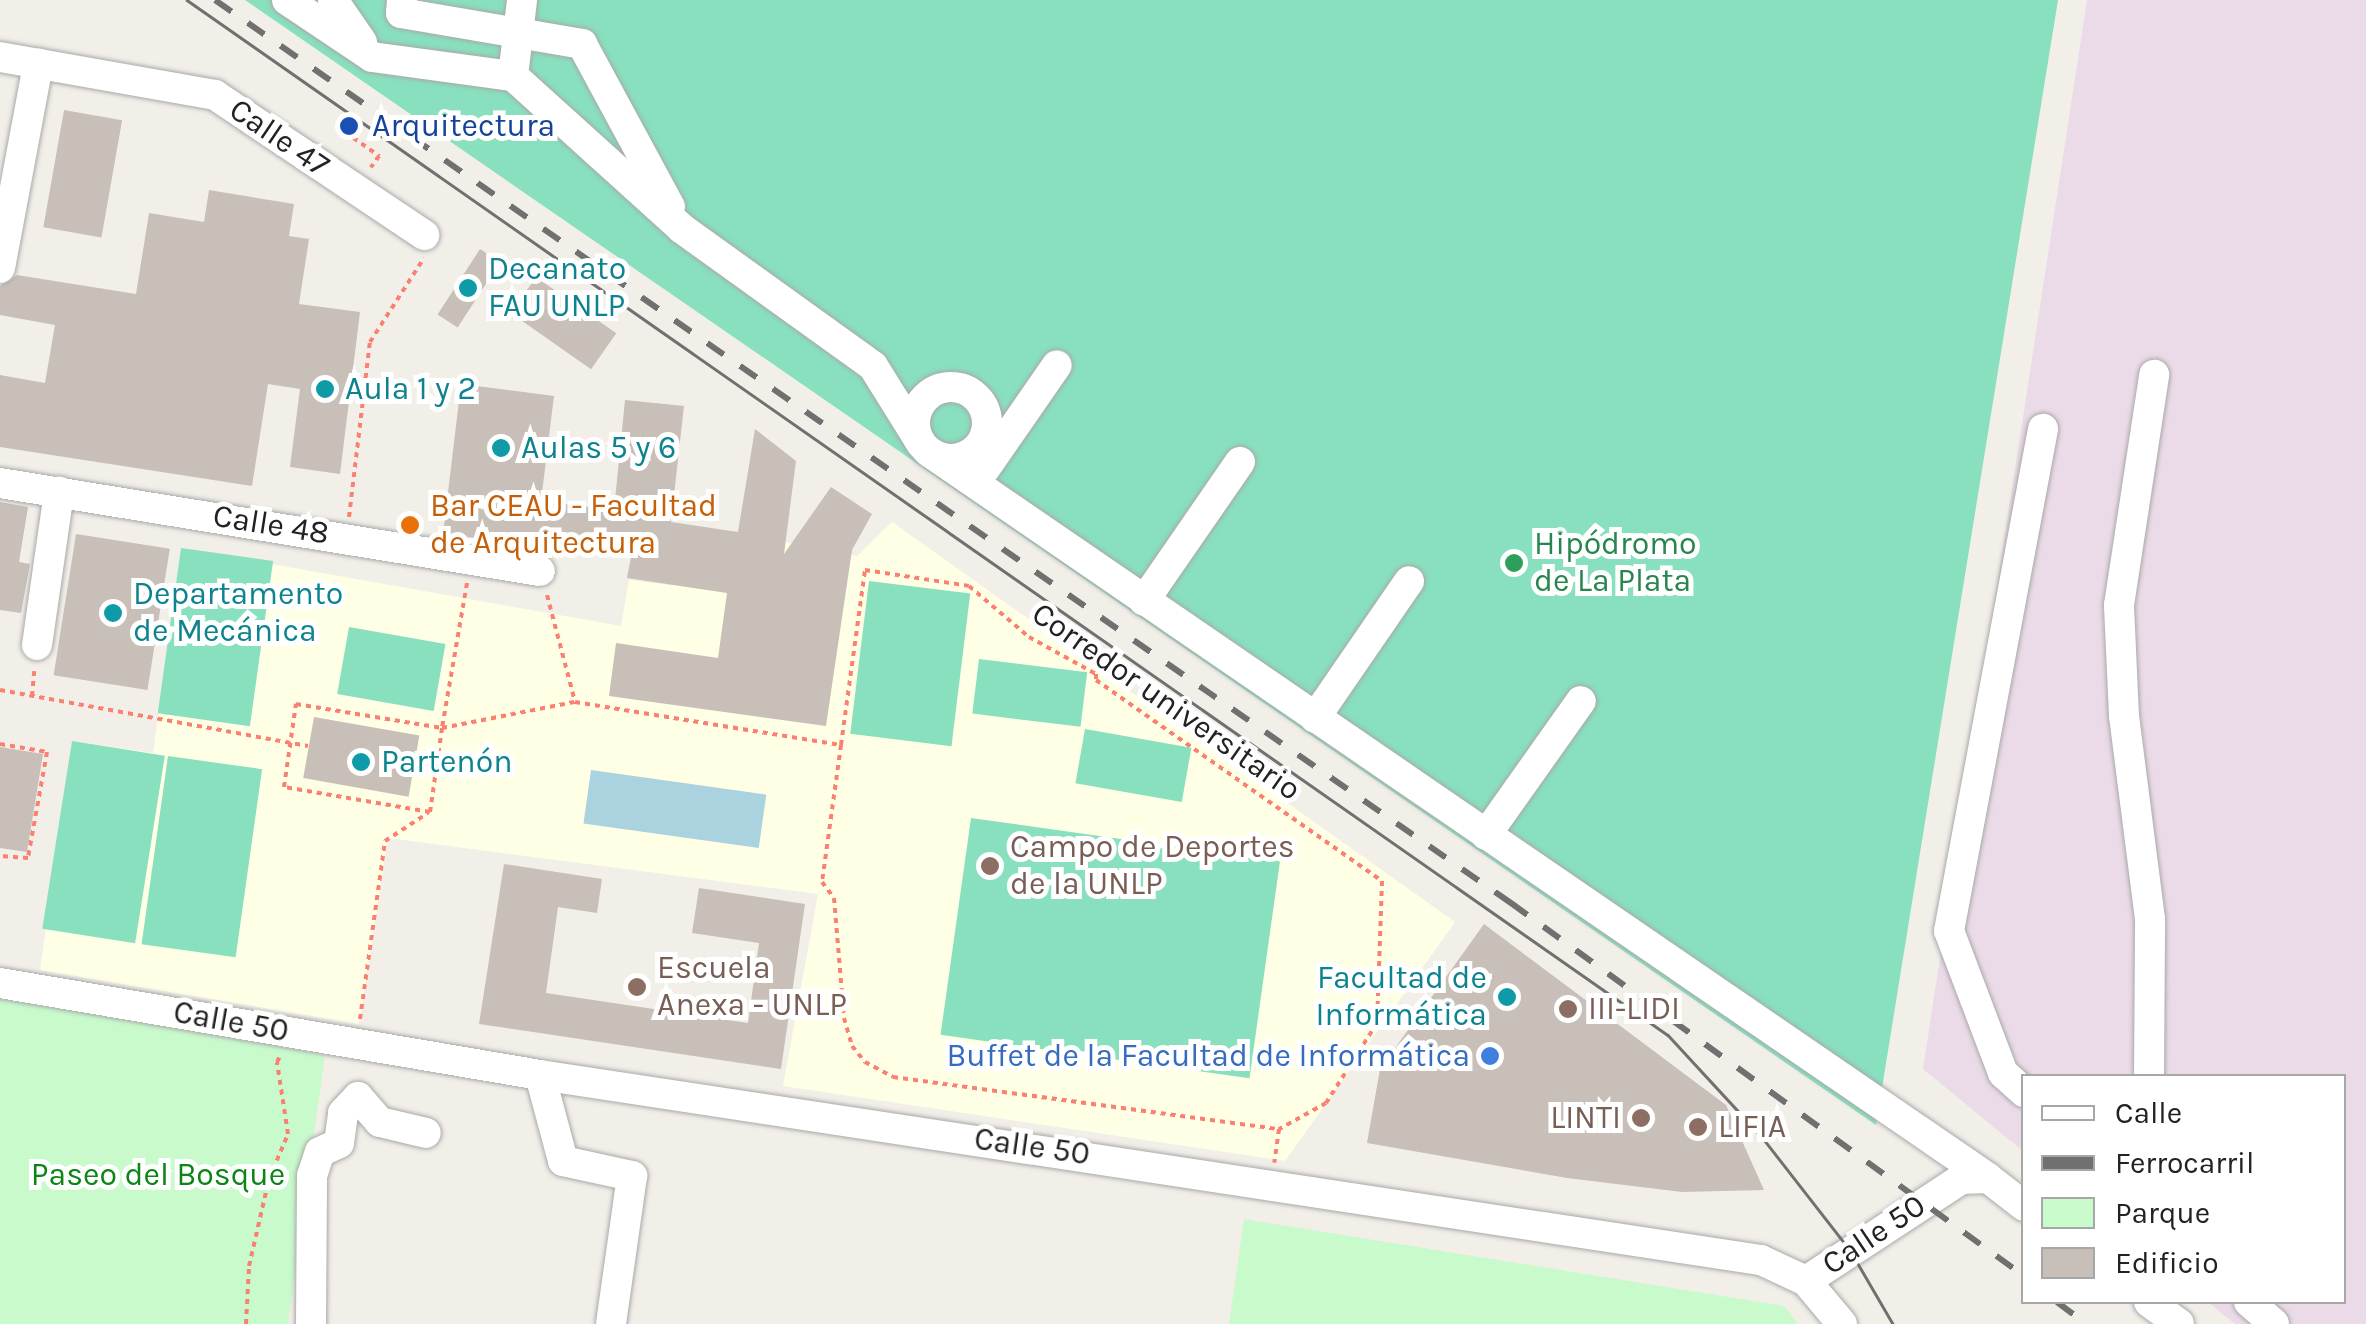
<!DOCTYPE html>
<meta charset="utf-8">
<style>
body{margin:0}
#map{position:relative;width:2366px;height:1324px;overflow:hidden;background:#f2efe9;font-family:Karla,sans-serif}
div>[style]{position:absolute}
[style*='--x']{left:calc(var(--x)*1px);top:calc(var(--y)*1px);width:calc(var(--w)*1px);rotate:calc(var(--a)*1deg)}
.industrial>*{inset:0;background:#ebdbe8}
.education>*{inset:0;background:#ffffe5}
.park>*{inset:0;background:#c8facc}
.pitch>*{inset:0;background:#88e0be;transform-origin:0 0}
.water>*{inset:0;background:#aad3df;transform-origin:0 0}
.building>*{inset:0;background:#c7bfb8;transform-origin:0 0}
.path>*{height:4px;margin-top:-2px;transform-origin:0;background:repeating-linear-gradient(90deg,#fa8072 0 5px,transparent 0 10px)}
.roads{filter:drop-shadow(0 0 2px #a9a9a9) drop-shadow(0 0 2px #a9a9a9)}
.minor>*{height:30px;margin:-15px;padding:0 15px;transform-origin:15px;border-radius:15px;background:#fff}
.minor>.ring{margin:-15px;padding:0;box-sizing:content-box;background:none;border:30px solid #fff;border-radius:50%}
.tram>*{height:2.5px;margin:-1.25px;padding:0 1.25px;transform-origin:1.25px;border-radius:1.25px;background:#707070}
.rail>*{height:6px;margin-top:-3px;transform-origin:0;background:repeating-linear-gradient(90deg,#707070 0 20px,transparent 0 40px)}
.dots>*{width:28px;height:28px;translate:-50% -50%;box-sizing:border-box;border:5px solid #fff;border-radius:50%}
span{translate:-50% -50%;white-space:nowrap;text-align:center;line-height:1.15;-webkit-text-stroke:10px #fff;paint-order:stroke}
.transit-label{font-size:32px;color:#164399}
.left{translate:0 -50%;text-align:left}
.street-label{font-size:32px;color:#222}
.culture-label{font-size:32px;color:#0d838f}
.right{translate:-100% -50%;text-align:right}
.food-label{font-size:32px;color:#c56008}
.leisure-label{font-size:32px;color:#27864d}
.education-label{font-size:32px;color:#785e54}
.shop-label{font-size:32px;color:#366cbe}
.park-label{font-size:32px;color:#0c8416}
.legend{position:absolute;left:2021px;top:1074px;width:325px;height:230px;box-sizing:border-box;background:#fff;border:2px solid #a7a7a7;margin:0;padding:12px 18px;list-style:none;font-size:30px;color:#222}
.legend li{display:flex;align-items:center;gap:20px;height:50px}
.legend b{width:50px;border:2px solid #a7a7a7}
</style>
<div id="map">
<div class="industrial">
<div style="clip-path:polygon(2087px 0,2366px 0,2366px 1324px,2235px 1324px,2208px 1302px,2344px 1302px,2344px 1076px,2024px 1076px,2023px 1151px,1923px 1069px)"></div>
</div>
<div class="education">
<div style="clip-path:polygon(892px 522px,1455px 922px,1285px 1161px,783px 1086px,818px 894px,388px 838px,359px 1024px,40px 970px,72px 741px,153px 753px,181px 548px,621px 626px,629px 580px,736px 593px,749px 535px,857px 556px)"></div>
</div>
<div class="park">
<div style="clip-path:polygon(0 996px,325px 1055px,288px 1324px,0 1324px)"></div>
<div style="clip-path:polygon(1244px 1219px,1784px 1306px,1798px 1324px,1229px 1324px)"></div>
</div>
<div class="pitch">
<div style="clip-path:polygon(245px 0,2058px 0,1876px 1125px)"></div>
<div style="left:181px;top:548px;width:93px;height:167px;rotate:8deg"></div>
<div style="left:869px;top:581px;width:102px;height:154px;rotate:7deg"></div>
<div style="left:349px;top:627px;width:98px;height:68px;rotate:10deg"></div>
<div style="left:979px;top:659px;width:109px;height:55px;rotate:7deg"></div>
<div style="left:1085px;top:729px;width:108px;height:55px;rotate:10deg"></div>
<div style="left:72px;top:741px;width:94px;height:190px;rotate:9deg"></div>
<div style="left:168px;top:756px;width:95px;height:190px;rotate:8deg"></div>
<div style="left:971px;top:818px;width:312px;height:219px;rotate:8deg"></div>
</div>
<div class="water">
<div style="left:591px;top:770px;width:177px;height:54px;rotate:8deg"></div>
</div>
<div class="building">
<div style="left:64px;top:110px;width:59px;height:119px;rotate:10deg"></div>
<div style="clip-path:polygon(209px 190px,294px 204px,289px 236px,309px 239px,299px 304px,360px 312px,340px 474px,290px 467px,300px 389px,268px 384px,252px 486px,0 447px,0 375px,45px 383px,55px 325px,0 315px,0 286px,17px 275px,136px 294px,149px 213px,204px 222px)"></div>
<div style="left:480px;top:249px;width:24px;height:78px;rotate:33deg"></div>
<div style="left:536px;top:277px;width:98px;height:44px;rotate:35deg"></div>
<div style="clip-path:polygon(461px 384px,554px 396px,541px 501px,614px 510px,625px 400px,684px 406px,671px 522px,738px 532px,755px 429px,796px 461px,784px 554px,831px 487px,872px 514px,852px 550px,826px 726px,609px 696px,616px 643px,718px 658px,727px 593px,627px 578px,631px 557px,443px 534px)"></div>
<div style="clip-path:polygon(0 502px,28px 507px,19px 562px,30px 564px,21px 613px,0 610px)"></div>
<div style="left:76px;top:534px;width:95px;height:143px;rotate:9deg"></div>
<div style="left:314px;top:717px;width:107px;height:62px;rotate:10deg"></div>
<div style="clip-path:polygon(0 747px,43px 754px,27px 852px,0 848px)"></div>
<div style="clip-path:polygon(504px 864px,602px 879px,597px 913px,558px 907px,546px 993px,748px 1023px,759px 943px,692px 933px,699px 888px,805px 904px,781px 1069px,479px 1024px)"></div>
<div style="clip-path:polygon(1484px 924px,1726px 1105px,1764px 1190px,1682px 1192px,1567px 1178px,1367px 1143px,1380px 1069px)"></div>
</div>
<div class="path">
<div style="--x:349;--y:126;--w:7;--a:124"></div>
<div style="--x:345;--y:132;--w:42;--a:35.2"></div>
<div style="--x:379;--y:156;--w:14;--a:126"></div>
<div style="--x:349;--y:517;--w:176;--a:-83.2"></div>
<div style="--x:370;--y:342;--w:100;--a:-57.3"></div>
<div style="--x:467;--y:583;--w:147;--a:99.8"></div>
<div style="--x:442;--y:728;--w:136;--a:-11.1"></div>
<div style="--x:575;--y:702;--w:269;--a:9.2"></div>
<div style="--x:841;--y:745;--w:138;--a:97.9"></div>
<div style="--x:822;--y:882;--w:20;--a:53"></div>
<div style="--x:834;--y:898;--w:120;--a:85.2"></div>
<div style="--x:844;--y:1018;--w:29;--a:74"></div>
<div style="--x:852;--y:1046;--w:21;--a:51"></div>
<div style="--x:865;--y:1062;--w:32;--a:28"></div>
<div style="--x:893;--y:1077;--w:389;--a:7.7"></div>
<div style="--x:1279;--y:1129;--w:34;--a:98"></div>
<div style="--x:547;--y:595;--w:111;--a:75.3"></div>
<div style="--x:0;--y:690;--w:313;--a:10.3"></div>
<div style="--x:32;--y:696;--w:25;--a:-85"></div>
<div style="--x:296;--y:704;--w:148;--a:9.3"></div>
<div style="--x:442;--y:728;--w:85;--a:98.1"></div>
<div style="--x:430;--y:812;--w:148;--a:-170.3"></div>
<div style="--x:284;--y:787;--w:84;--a:-81.8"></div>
<div style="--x:0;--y:744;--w:48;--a:9.7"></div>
<div style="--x:47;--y:752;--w:108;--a:100.2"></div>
<div style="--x:28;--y:858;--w:28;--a:-176"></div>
<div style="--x:841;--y:745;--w:177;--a:-82.2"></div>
<div style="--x:865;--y:570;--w:105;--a:8.7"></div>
<div style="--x:969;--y:586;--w:79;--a:40.4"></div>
<div style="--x:1029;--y:637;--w:77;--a:28.9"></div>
<div style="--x:1096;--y:674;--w:6;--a:90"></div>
<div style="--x:1096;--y:680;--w:350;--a:35.1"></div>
<div style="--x:1382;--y:881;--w:142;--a:92"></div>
<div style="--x:1377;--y:1023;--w:95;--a:122.5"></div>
<div style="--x:1326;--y:1103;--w:54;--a:151"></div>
<div style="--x:360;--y:1019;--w:180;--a:-82"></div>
<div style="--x:385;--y:841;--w:51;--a:-33.1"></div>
<div style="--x:246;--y:1324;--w:58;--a:-87"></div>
<div style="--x:249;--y:1266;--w:89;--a:-77.1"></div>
<div style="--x:269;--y:1179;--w:49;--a:-67.1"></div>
<div style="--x:288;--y:1134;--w:73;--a:-98.7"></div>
<div style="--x:277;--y:1062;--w:9;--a:-63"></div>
</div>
<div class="roads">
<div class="minor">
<div style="--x:287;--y:0;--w:102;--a:33.8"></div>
<div style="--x:372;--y:57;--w:142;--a:7.7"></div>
<div style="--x:513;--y:76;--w:227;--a:42.1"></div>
<div style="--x:681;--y:228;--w:236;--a:35.7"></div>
<div style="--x:873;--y:366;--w:91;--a:58.1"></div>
<div style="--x:333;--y:0;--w:51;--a:55.4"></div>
<div style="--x:402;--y:0;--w:13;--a:94"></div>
<div style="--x:401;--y:13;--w:184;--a:9.7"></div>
<div style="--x:582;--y:44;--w:185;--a:61.6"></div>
<div style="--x:0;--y:57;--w:218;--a:10"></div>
<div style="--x:215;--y:95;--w:252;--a:33.8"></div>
<div style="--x:513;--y:76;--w:77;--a:-83.2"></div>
<div style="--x:0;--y:268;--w:208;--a:-79.4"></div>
<div class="ring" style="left:915px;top:387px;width:42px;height:42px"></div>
<div style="--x:929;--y:452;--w:1284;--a:34.43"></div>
<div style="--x:985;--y:469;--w:126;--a:-55.3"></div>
<div style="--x:0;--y:483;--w:547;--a:9.26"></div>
<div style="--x:1144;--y:601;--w:169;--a:-55.4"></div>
<div style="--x:37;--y:645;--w:155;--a:-81.8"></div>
<div style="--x:1315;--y:718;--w:166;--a:-55.5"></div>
<div style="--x:1486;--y:835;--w:164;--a:-54.7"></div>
<div style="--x:0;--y:983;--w:548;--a:9.67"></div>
<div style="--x:540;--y:1075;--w:1235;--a:8.62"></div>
<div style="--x:1761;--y:1260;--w:50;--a:25"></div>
<div style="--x:1806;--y:1281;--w:56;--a:50.1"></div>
<div style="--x:540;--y:1075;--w:89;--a:75"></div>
<div style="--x:563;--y:1161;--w:71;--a:12.3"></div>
<div style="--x:632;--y:1176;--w:149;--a:98.1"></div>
<div style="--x:2149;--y:1076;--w:157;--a:-89.6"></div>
<div style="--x:2150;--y:919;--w:205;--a:-97.3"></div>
<div style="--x:2124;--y:716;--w:111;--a:-92.6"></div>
<div style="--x:2119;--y:605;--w:233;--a:-81.3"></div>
<div style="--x:2024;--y:1092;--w:28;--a:-138"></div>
<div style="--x:2003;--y:1073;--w:152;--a:-110.8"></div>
<div style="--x:1949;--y:931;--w:511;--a:-79.39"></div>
<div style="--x:1806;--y:1281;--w:186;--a:-33.3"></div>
<div style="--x:1961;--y:1179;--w:27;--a:-2"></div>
<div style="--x:1988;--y:1178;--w:46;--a:37.9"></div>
<div style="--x:2149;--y:1302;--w:37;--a:36"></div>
<div style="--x:2249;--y:1302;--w:33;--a:41"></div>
<div style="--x:311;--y:1324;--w:148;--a:-89.6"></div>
<div style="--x:312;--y:1176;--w:25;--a:-72"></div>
<div style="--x:320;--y:1152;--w:21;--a:-25"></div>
<div style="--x:339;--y:1143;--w:30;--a:-82"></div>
<div style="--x:343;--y:1113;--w:22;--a:-47"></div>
<div style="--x:358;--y:1097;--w:33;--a:49"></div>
<div style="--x:380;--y:1122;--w:47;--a:13.4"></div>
</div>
</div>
<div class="tram">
<div style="--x:187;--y:0;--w:1807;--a:34.95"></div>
<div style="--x:1668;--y:1035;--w:139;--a:47.3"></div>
<div style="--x:1762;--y:1137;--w:143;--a:52.1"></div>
<div style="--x:1850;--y:1250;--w:86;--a:59.8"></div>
</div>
<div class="rail">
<div style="--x:215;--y:0;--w:1580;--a:34.87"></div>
<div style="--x:1511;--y:903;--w:634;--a:36.02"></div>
<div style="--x:2057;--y:1302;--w:36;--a:37"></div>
</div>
<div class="dots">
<div style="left:349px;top:126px;background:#1a4fb4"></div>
<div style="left:468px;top:288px;background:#0f9aa8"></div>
<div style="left:325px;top:389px;background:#0f9aa8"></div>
<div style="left:501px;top:448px;background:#0f9aa8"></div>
<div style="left:410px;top:525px;background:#e8710a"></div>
<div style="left:1514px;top:563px;background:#2e9e5b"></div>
<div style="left:113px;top:613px;background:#0f9aa8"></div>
<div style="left:361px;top:762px;background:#0f9aa8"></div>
<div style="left:990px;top:866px;background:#8d6e63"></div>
<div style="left:637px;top:987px;background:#8d6e63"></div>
<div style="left:1507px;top:997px;background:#0f9aa8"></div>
<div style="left:1568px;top:1009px;background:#8d6e63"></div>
<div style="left:1490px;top:1056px;background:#3f7fe0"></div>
<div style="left:1641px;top:1118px;background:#8d6e63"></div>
<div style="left:1698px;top:1127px;background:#8d6e63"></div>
</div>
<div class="transit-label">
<span class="left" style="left:372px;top:126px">Arquitectura</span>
</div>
<div class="street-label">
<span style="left:279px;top:138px;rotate:34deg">Calle 47</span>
<span style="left:271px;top:525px;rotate:9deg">Calle 48</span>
<span style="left:1166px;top:702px;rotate:35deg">Corredor universitario</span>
<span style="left:231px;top:1022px;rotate:10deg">Calle 50</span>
<span style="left:1032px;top:1147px;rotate:8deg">Calle 50</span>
<span style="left:1874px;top:1235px;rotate:-34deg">Calle 50</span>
</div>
<div class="culture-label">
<span class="left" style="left:488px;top:288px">Decanato<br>FAU UNLP</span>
<span class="left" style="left:345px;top:389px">Aula 1 y 2</span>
<span class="left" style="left:521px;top:448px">Aulas 5 y 6</span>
<span class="left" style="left:133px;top:613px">Departamento<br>de Mecánica</span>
<span class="left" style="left:381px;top:762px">Partenón</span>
<span class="right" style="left:1487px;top:997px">Facultad de<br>Informática</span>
</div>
<div class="food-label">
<span class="left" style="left:430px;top:525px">Bar CEAU - Facultad<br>de Arquitectura</span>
</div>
<div class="leisure-label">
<span class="left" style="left:1534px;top:563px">Hipódromo<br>de La Plata</span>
</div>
<div class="education-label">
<span class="left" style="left:1010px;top:866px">Campo de Deportes<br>de la UNLP</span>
<span class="left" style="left:657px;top:987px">Escuela<br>Anexa - UNLP</span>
<span class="left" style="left:1588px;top:1009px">III-LIDI</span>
<span class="right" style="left:1621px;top:1118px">LINTI</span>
<span class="left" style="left:1718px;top:1127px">LIFIA</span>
</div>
<div class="shop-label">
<span class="right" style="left:1470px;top:1056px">Buffet de la Facultad de Informática</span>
</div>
<div class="park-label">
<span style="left:158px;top:1175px">Paseo del Bosque</span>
</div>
<ul class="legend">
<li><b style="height:12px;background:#fff"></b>Calle</li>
<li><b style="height:12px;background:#707070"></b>Ferrocarril</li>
<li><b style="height:28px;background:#c8facc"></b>Parque</li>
<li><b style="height:28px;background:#c7bfb8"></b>Edificio</li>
</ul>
</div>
